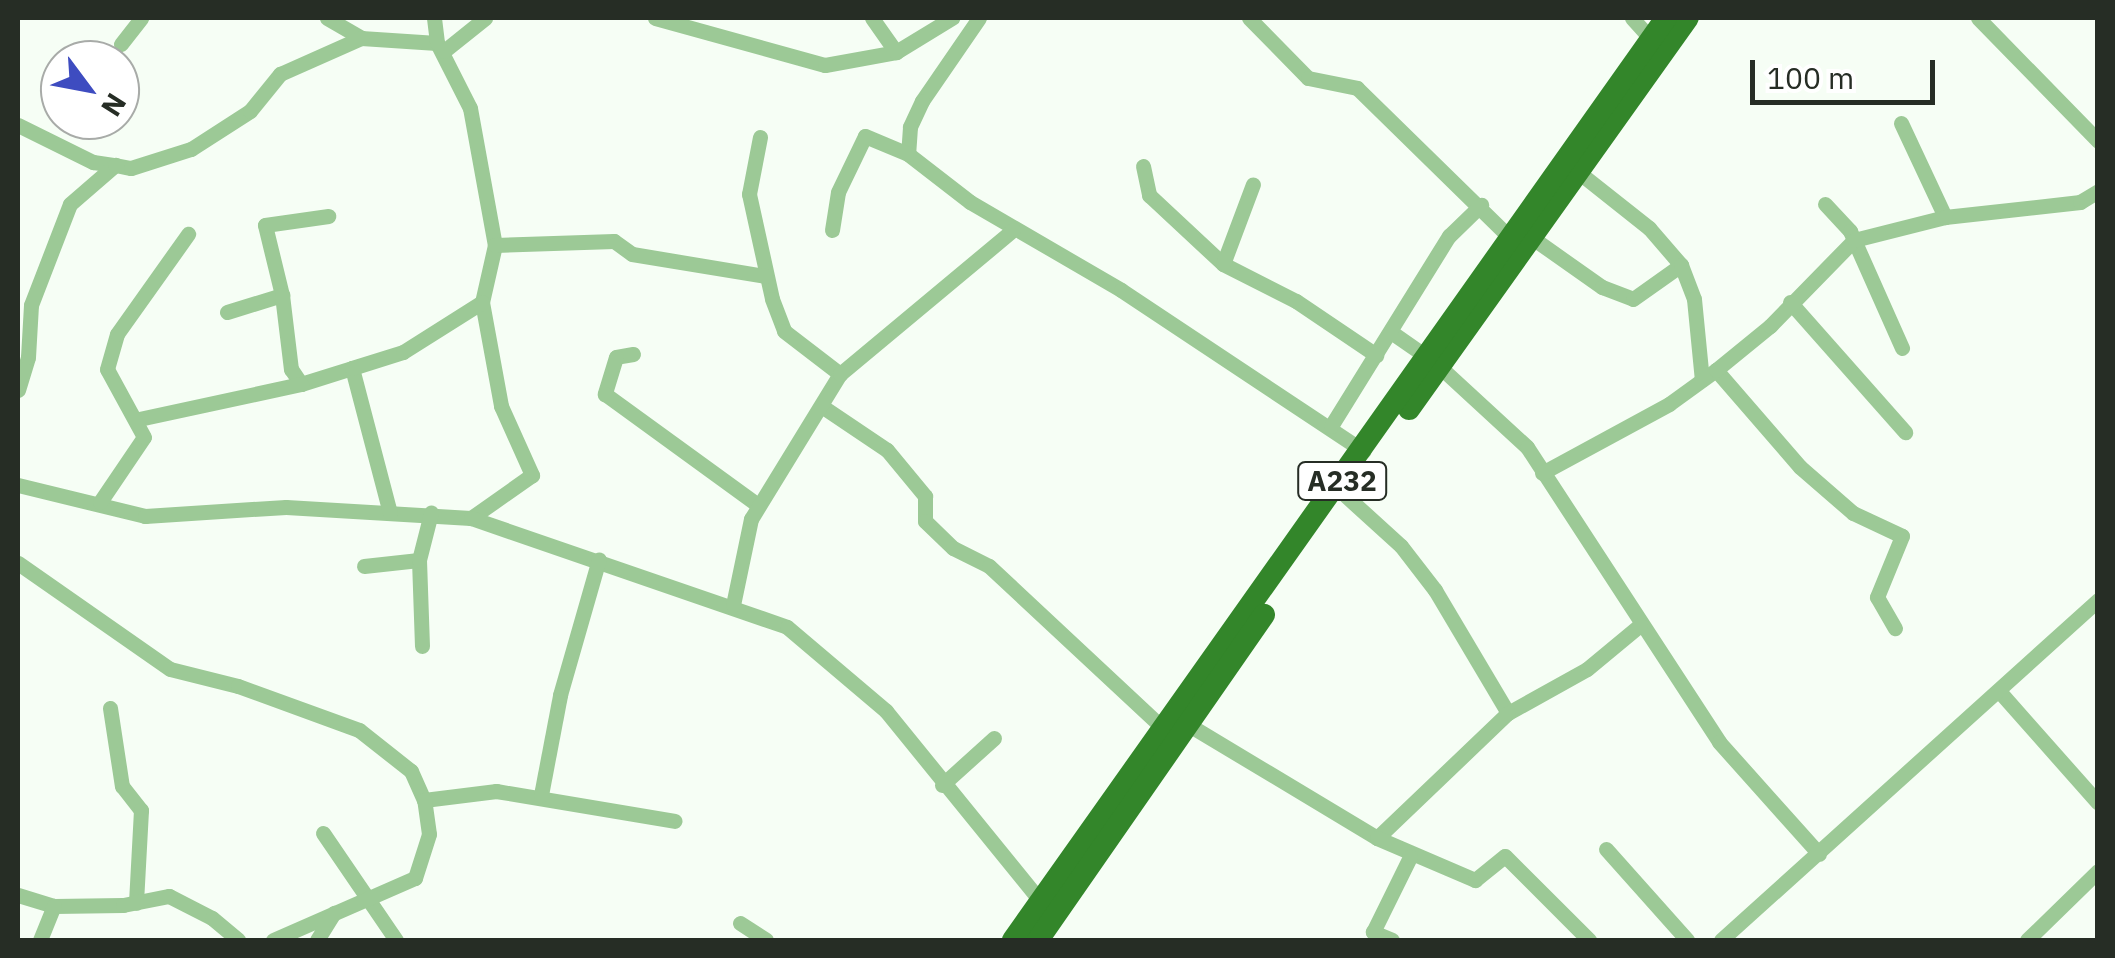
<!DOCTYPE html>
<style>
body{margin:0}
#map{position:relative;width:2115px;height:958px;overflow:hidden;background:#f6fef5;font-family:"IBM Plex Sans",sans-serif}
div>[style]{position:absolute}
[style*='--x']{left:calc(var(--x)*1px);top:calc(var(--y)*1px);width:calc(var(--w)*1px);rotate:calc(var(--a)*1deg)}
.minor>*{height:15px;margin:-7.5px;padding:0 7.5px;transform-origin:7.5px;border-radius:7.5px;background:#9cc996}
.highway>*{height:22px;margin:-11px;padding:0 11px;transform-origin:11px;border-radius:11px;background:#33862a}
span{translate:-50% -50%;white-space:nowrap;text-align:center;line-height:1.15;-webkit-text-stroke:9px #fff;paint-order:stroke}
.shield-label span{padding:2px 8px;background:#fff;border:2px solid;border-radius:8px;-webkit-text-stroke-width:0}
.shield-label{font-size:28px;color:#262d25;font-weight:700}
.frame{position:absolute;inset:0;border:20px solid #262d25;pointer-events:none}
.north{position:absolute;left:40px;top:40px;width:100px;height:100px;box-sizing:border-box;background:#fff;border:2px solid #a8aba8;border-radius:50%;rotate:122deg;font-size:28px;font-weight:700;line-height:40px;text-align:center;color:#262d25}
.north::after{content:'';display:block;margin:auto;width:35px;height:45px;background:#3e4cc0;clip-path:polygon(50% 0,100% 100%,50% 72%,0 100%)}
.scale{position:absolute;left:1750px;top:60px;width:185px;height:45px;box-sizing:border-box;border:5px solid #262d25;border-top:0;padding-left:12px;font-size:30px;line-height:35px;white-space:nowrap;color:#262d25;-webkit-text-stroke:8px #fff;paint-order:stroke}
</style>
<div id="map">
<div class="minor">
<div style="--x:327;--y:18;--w:39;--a:30"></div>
<div style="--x:361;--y:38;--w:76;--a:3.8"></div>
<div style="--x:437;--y:43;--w:73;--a:63.1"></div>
<div style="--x:470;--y:108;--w:139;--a:79.7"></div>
<div style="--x:495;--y:245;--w:58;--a:102.8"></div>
<div style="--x:482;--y:302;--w:106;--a:79.6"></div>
<div style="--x:501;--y:406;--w:76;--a:65.8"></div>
<div style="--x:532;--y:475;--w:75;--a:144.8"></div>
<div style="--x:434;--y:18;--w:25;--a:83"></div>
<div style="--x:655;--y:18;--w:176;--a:15.5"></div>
<div style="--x:825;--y:65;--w:72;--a:-10.4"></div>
<div style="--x:896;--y:52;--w:66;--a:-31.3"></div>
<div style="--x:872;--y:18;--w:42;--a:54.8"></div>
<div style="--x:979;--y:18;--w:101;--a:124.5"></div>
<div style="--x:922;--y:101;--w:29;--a:115"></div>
<div style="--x:910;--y:127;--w:27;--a:94"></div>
<div style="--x:908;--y:154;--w:78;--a:37.7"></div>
<div style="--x:970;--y:202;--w:175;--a:30.2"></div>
<div style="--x:1121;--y:290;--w:291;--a:33.6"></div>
<div style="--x:1249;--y:18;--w:84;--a:45.5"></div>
<div style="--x:1308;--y:78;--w:50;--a:11.5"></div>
<div style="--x:1357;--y:88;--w:214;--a:44.4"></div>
<div style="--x:1632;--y:18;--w:28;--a:48"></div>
<div style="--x:1978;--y:18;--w:172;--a:45.7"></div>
<div style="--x:121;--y:44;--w:33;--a:-52"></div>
<div style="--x:444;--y:51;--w:53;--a:-38.8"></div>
<div style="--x:1901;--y:123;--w:104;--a:64.9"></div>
<div style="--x:18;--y:125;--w:84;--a:26.3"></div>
<div style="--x:93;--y:162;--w:22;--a:8"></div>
<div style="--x:760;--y:137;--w:58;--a:100.9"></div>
<div style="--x:749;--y:194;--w:107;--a:77.6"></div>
<div style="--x:772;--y:299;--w:34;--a:69"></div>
<div style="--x:784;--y:331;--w:71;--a:37.5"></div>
<div style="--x:1143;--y:166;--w:30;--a:78"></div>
<div style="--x:1149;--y:195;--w:101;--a:43"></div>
<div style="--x:1223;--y:264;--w:82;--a:26.9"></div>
<div style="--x:1296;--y:301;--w:97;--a:34"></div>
<div style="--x:1825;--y:204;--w:37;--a:47"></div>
<div style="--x:1850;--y:231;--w:128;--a:66"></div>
<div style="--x:832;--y:230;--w:38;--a:-81"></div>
<div style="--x:838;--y:192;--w:62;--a:-64.3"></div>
<div style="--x:865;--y:136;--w:47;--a:22.7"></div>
<div style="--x:1531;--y:237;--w:87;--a:35.2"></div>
<div style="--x:1602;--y:287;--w:33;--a:21"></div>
<div style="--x:1633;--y:299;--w:59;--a:-35.3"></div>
<div style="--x:1681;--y:265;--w:49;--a:-130.9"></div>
<div style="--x:1649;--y:228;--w:92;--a:-141.6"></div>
<div style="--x:495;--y:245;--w:119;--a:-1.9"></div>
<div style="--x:614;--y:241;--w:22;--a:36"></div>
<div style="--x:632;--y:254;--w:135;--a:9.4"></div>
<div style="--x:1223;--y:264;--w:85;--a:-69.4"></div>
<div style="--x:1681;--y:265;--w:36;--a:69"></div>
<div style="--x:1694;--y:299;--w:81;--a:84.4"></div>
<div style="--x:282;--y:295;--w:72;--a:-103.7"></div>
<div style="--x:265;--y:225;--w:64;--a:-8.1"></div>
<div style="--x:1790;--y:302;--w:174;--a:48.5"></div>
<div style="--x:227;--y:312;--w:58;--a:-17.2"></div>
<div style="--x:282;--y:295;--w:75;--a:83.1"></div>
<div style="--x:291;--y:369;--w:18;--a:56"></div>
<div style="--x:301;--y:384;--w:53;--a:-17.4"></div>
<div style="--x:1391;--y:332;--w:44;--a:34.8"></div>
<div style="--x:633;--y:354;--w:17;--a:170"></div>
<div style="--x:616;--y:357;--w:39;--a:107"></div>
<div style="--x:605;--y:394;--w:189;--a:36"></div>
<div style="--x:1440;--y:367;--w:118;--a:42.6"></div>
<div style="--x:1527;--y:447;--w:352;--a:56.9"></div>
<div style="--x:1719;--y:742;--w:150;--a:48.2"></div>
<div style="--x:1716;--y:370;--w:128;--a:49.1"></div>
<div style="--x:1800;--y:467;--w:70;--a:41"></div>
<div style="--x:1853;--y:513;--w:54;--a:25.1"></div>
<div style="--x:1902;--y:536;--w:66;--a:112.3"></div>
<div style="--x:1877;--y:597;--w:36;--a:60"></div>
<div style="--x:18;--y:390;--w:34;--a:-73"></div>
<div style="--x:28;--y:357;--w:52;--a:-86.7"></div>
<div style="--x:31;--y:305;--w:108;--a:-68.9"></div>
<div style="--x:70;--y:204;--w:60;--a:-40.9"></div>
<div style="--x:115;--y:165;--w:16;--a:11"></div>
<div style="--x:131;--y:168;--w:63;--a:-17.6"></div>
<div style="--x:191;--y:149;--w:70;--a:-32.8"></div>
<div style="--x:250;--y:111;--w:48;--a:-51"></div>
<div style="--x:280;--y:74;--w:89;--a:-24"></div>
<div style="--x:823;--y:407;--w:77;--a:33.9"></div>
<div style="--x:887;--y:450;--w:60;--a:50.4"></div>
<div style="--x:925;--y:496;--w:25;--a:90"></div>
<div style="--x:925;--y:521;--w:39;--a:44"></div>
<div style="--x:953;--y:548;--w:40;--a:26.6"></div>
<div style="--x:989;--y:566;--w:241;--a:43"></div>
<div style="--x:139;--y:419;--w:166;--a:-12.2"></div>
<div style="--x:1331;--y:426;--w:224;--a:-58.2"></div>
<div style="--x:1449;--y:236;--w:45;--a:-44.1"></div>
<div style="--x:1542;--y:473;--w:145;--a:-28.5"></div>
<div style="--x:1669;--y:404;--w:58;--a:-35.9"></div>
<div style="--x:1716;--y:370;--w:70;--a:-39.2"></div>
<div style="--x:1770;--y:326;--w:120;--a:-45.7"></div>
<div style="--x:1854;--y:240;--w:94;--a:-14.2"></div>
<div style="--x:1945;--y:217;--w:136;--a:-6.3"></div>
<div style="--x:2080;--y:202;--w:21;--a:-31"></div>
<div style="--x:18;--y:485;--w:131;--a:13.7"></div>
<div style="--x:145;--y:516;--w:141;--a:-3.7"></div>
<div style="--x:286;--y:507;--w:185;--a:3.4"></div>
<div style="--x:471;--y:518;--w:334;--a:19"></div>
<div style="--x:787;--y:627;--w:130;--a:40.3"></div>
<div style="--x:886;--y:711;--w:246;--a:50.9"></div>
<div style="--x:1346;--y:496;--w:74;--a:42.3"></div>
<div style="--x:1401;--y:546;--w:56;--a:52.3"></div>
<div style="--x:1435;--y:590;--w:143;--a:59.3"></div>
<div style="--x:1508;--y:713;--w:90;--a:-29.1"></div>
<div style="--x:1587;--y:669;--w:69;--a:-39.7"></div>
<div style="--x:100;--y:502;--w:78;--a:-55.9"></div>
<div style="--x:144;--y:437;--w:77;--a:-118.6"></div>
<div style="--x:107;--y:369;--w:36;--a:-74"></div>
<div style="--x:117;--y:334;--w:123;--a:-54.6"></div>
<div style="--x:390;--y:513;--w:150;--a:-104.7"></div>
<div style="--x:352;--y:368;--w:53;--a:-17.4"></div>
<div style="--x:403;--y:352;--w:93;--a:-32.3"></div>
<div style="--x:18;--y:563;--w:185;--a:34.9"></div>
<div style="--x:170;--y:669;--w:70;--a:14"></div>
<div style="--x:238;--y:686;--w:129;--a:20"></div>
<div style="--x:359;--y:730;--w:66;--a:38.3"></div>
<div style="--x:411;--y:771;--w:32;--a:66"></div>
<div style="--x:424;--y:800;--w:73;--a:-7.1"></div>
<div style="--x:496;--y:791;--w:181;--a:9.5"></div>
<div style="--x:364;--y:566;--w:55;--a:-6.2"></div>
<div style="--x:733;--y:605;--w:88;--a:-78.2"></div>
<div style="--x:751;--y:519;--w:170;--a:-58.5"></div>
<div style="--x:840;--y:374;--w:225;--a:-39.8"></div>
<div style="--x:422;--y:646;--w:86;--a:-92"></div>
<div style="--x:419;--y:560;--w:49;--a:-75.7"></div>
<div style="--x:1999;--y:691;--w:149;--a:48.5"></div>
<div style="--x:110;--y:708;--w:79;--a:81.3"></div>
<div style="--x:122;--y:786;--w:31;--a:52"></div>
<div style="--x:141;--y:810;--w:93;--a:93.1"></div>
<div style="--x:1189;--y:725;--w:219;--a:31"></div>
<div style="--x:1377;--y:838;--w:181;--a:-43.7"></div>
<div style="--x:942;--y:785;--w:70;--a:-42.1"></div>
<div style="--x:541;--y:795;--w:102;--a:-79.2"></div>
<div style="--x:560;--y:695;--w:141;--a:-74"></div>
<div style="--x:323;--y:833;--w:130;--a:55.7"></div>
<div style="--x:1377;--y:838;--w:107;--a:23.2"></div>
<div style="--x:1475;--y:880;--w:38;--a:-39"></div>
<div style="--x:1505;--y:856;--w:119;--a:45"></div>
<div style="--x:1606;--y:849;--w:122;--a:48.3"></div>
<div style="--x:18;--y:895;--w:38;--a:17"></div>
<div style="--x:54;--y:906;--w:69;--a:-0.8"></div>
<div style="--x:123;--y:905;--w:47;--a:-11.1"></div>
<div style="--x:169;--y:896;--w:48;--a:27.1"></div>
<div style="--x:212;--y:918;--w:34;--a:40"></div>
<div style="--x:740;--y:923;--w:31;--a:33"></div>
<div style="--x:40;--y:940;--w:37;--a:-68"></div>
<div style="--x:273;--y:940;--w:155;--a:-23.6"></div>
<div style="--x:415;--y:878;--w:46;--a:-72.3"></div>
<div style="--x:429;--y:834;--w:34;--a:-98"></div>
<div style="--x:317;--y:940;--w:32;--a:-58"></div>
<div style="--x:1392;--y:940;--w:21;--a:-157"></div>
<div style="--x:1373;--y:932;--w:84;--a:-63.7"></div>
<div style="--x:1721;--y:940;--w:508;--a:-42.05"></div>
<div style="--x:2027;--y:940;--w:99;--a:-44.2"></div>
</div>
<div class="highway">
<div style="--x:1409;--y:409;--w:480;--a:-54.5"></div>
<div style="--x:1013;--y:940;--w:1130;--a:-54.69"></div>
<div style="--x:1038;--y:940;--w:396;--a:-55.2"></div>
</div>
<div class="shield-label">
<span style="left:1342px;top:481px">A232</span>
</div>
<div class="frame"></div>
<div class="north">N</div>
<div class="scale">100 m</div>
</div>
